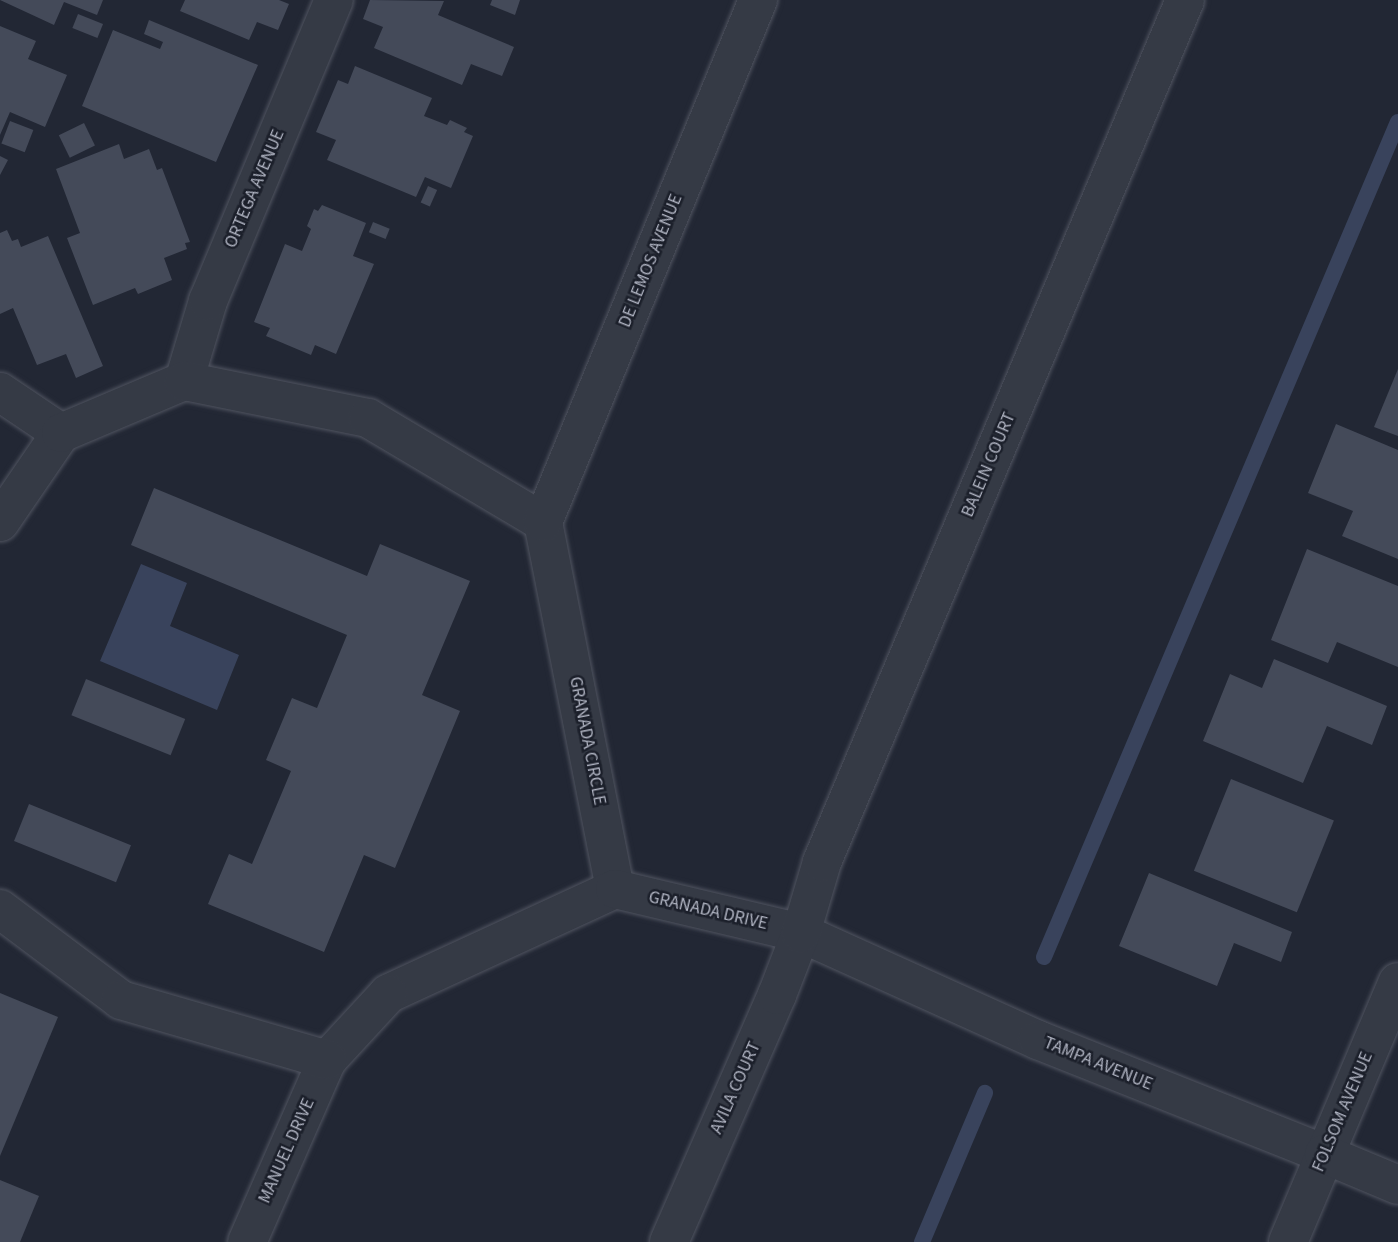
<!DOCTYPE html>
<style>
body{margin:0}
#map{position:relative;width:1398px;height:1242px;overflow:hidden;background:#222734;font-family:"Source Sans 3",sans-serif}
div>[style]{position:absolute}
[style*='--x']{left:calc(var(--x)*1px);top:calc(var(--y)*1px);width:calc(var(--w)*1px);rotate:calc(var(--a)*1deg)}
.water>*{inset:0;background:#39435c}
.stream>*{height:16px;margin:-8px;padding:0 8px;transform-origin:8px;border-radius:8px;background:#39435c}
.building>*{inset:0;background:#444a59;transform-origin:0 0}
.roads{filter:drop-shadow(0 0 2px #505460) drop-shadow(0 0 2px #505460)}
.minor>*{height:38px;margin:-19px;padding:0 19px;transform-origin:19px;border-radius:19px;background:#353a45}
.tertiary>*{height:38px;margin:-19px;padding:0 19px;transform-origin:19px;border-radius:19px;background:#353a45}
span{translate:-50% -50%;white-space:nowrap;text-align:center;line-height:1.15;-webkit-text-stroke:5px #1b1f2a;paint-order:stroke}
.street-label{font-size:18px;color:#b0b4c2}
</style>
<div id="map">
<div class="water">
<div style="clip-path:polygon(141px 564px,187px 583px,170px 626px,239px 655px,217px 710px,100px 661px)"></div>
</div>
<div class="stream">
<div style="--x:1044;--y:957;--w:907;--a:-67.03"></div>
<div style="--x:922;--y:1242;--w:162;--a:-67.1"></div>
</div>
<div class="building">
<div style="clip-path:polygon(0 0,103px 0,97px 15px,64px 2px,54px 25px)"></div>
<div style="clip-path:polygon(185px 0,279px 0,289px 4px,278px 30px,257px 22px,249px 40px,180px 11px)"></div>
<div style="clip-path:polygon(370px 0,444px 1px,438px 15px,514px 47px,502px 76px,471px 64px,462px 85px,374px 48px,383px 27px,363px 19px)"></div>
<div style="clip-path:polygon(492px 0,520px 0,515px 15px,490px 5px)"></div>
<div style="left:78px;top:14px;width:27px;height:15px;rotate:22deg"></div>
<div style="clip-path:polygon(149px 20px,258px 65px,216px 162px,82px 106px,113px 30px,160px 49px,163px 42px,144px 34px)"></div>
<div style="clip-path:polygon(0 26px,36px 41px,28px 59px,67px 75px,45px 127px,10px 112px,0 135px)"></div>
<div style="clip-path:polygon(355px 66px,432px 98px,424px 116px,447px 125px,450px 120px,467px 128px,464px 132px,473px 136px,451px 188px,425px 177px,416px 197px,327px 160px,336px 140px,316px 132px,338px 80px,348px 84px)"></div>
<div style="left:10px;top:121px;width:25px;height:24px;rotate:21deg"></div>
<div style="left:84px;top:123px;width:25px;height:28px;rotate:64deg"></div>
<div style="clip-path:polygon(119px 144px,124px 159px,149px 149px,157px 170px,162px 168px,190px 242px,185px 243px,187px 249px,164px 258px,172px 280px,138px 294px,135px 288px,93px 305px,67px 238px,80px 233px,56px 169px)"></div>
<div style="clip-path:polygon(0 156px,8px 160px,0 175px)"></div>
<div style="left:428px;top:186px;width:10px;height:18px;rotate:24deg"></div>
<div style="clip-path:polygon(322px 205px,366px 223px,353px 256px,374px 264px,336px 354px,315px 345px,311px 355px,266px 336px,270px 328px,254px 322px,285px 244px,302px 251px,311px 229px,307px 226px,314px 209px,318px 211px)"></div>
<div style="left:373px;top:222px;width:18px;height:11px;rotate:22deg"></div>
<div style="clip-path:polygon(7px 230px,12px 241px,18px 239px,21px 247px,48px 236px,103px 366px,76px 378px,66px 354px,37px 365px,13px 308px,0 314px,0 233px)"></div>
<div style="clip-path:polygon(1398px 369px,1398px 436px,1374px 427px)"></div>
<div style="clip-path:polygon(1336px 424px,1398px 450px,1398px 559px,1342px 536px,1353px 511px,1308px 493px)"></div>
<div style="clip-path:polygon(154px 488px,367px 576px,380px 544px,470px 581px,422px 695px,460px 711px,395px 868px,364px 855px,324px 952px,208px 904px,229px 854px,252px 864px,291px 771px,266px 760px,292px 698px,317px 708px,347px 635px,131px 545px)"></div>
<div style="clip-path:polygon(1307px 549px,1398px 586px,1398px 667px,1337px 642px,1328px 663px,1271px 640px)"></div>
<div style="clip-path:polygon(1274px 659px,1387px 706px,1372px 745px,1327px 726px,1303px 783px,1203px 741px,1230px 674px,1262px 688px)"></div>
<div style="left:86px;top:679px;width:107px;height:39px;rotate:22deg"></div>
<div style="left:1231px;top:779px;width:111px;height:99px;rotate:22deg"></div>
<div style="left:29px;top:804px;width:110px;height:40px;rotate:22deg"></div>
<div style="clip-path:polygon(1149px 873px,1292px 932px,1281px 962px,1234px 943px,1217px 986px,1119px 946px)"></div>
<div style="clip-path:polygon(0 993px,58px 1017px,0 1156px)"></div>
<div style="clip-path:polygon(0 1180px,39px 1196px,20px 1242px,0 1242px)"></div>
</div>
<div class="roads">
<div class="minor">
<div style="--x:184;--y:381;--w:84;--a:-73.3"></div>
<div style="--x:208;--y:301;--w:326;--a:-67.3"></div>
<div style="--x:0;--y:392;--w:73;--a:33.9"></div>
<div style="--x:0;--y:522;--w:108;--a:-55.6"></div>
<div style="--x:61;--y:433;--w:134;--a:-22.9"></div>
<div style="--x:184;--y:381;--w:188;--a:11.4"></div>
<div style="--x:368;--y:418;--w:204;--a:30.7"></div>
<div style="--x:543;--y:522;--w:374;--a:78.9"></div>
<div style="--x:615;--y:889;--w:250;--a:155.2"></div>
<div style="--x:388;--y:994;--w:90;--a:132.7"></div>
<div style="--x:327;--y:1060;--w:199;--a:113.7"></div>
<div style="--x:543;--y:522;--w:565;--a:-67.61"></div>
<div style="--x:615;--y:889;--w:191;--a:13.3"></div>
<div style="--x:801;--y:933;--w:260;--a:24.3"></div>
<div style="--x:1038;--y:1040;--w:308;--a:21.7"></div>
<div style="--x:0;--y:909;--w:151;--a:36.9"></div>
<div style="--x:121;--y:1000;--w:215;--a:16.2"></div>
<div style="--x:669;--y:1242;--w:270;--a:-66.4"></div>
<div style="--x:777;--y:995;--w:66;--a:-68.8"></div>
<div style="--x:801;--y:933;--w:74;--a:-73.5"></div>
<div style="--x:822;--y:862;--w:935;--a:-67.16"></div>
<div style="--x:1288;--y:1242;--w:282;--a:-67.1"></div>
</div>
<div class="tertiary">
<div style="--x:1324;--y:1154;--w:80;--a:22.7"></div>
</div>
</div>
<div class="street-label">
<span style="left:255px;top:189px;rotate:-67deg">ORTEGA AVENUE</span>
<span style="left:651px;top:261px;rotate:-68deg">DE LEMOS AVENUE</span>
<span style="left:989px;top:465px;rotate:-67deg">BALEIN COURT</span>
<span style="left:587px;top:741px;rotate:79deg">GRANADA CIRCLE</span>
<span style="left:708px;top:911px;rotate:13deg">GRANADA DRIVE</span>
<span style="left:1098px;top:1064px;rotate:22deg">TAMPA AVENUE</span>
<span style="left:736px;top:1088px;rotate:-66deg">AVILA COURT</span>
<span style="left:1343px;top:1112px;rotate:-67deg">FOLSOM AVENUE</span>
<span style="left:287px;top:1151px;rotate:-66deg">MANUEL DRIVE</span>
</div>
</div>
